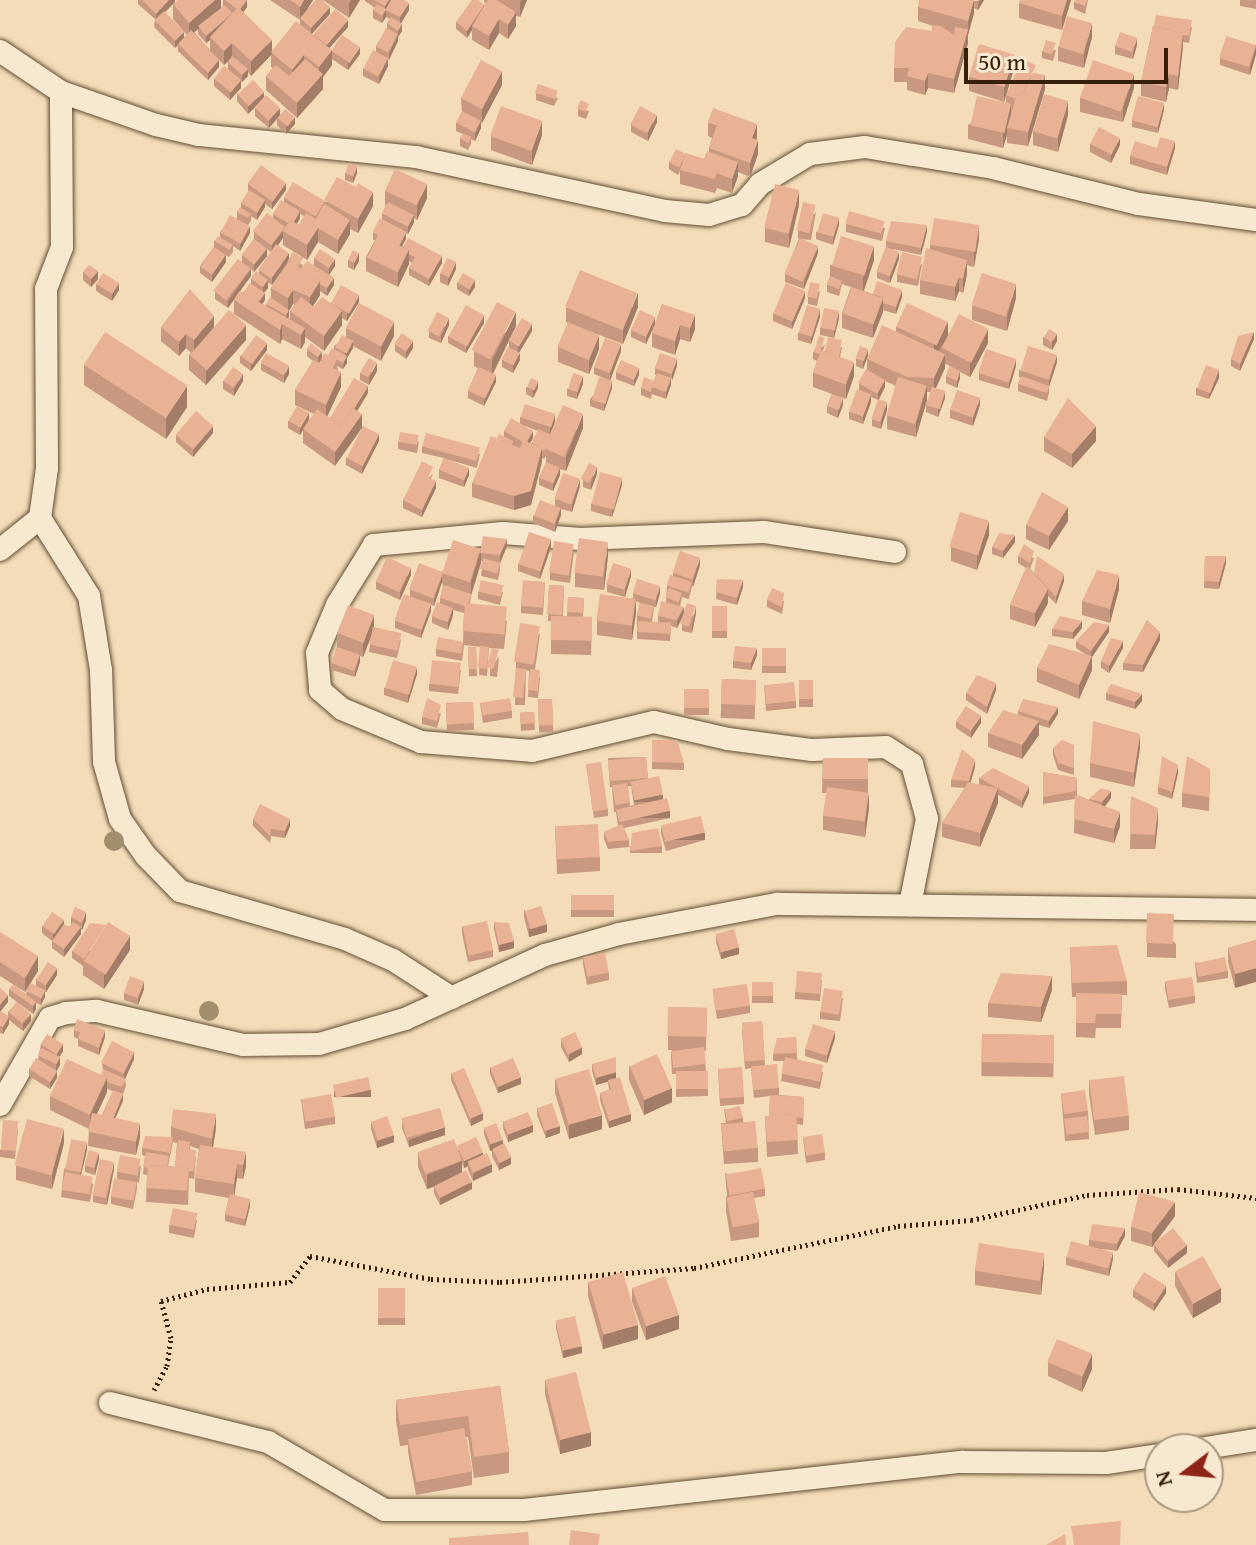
<!DOCTYPE html>
<style>
body{margin:0}
#map{position:relative;width:1256px;height:1545px;overflow:hidden;background:#f3dcb7;font-family:"Gentium Book Plus",serif}
div>[style]{position:absolute}
[style*='--x']{left:calc(var(--x)*1px);top:calc(var(--y)*1px);width:calc(var(--w)*1px);rotate:calc(var(--a)*1deg)}
.path>*{height:5px;margin-top:-2.5px;transform-origin:0;background:repeating-linear-gradient(90deg,#351f09 0 2px,transparent 0 6px)}
.roads{filter:drop-shadow(0 0 2px #644e34) drop-shadow(0 0 2px #644e34)}
.minor>*{height:22px;margin:-11px;padding:0 11px;transform-origin:11px;border-radius:11px;background:#f7e8d0}
.trees>*{width:20px;height:20px;margin:-10px;border-radius:50%;background:#a28e6d}
.wall>*{inset:0;background:#c89980;transform-origin:0 0}
.shaded-wall>*{inset:0;background:#a37d68;transform-origin:0 0}
.building>*{inset:0;background:#e9b295;transform-origin:0 0}
span{translate:-50% -50%;white-space:nowrap;text-align:center;line-height:1.15;-webkit-text-stroke:7px #f7e8d0;paint-order:stroke}
.north{position:absolute;left:1144px;top:1433px;width:80px;height:80px;box-sizing:border-box;background:#f7e8d0;border:2px solid #a99880;border-radius:50%;rotate:254deg;font-size:22px;font-weight:700;line-height:32px;text-align:center;color:#351f09}
.north::after{content:'';display:block;margin:auto;width:28px;height:36px;background:#8f2418;clip-path:polygon(50% 0,100% 100%,50% 72%,0 100%)}
.scale{position:absolute;left:964px;top:48px;width:204px;height:36px;box-sizing:border-box;border:4px solid #351f09;border-top:0;padding-left:10px;font-size:24px;line-height:28px;white-space:nowrap;color:#351f09;-webkit-text-stroke:6px #f7e8d0;paint-order:stroke}
</style>
<div id="map">
<div class="path">
<div style="--x:154;--y:1390;--w:27;--a:-62"></div>
<div style="--x:167;--y:1366;--w:28;--a:-82"></div>
<div style="--x:171;--y:1338;--w:38;--a:-105"></div>
<div style="--x:161;--y:1301;--w:48;--a:-14.6"></div>
<div style="--x:207;--y:1289;--w:83;--a:-4.8"></div>
<div style="--x:290;--y:1282;--w:33;--a:-52"></div>
<div style="--x:310;--y:1256;--w:123;--a:10.8"></div>
<div style="--x:431;--y:1279;--w:69;--a:2.5"></div>
<div style="--x:500;--y:1282;--w:195;--a:-4.1"></div>
<div style="--x:694;--y:1268;--w:208;--a:-11.6"></div>
<div style="--x:898;--y:1226;--w:73;--a:-4.7"></div>
<div style="--x:971;--y:1220;--w:119;--a:-12.2"></div>
<div style="--x:1087;--y:1195;--w:91;--a:-3.8"></div>
<div style="--x:1178;--y:1189;--w:79;--a:6.6"></div>
</div>
<div class="roads">
<div class="minor">
<div style="--x:0;--y:51;--w:73;--a:33.9"></div>
<div style="--x:61;--y:92;--w:101;--a:19.2"></div>
<div style="--x:156;--y:125;--w:44;--a:13.1"></div>
<div style="--x:199;--y:135;--w:218;--a:5.8"></div>
<div style="--x:416;--y:157;--w:255;--a:12.2"></div>
<div style="--x:665;--y:211;--w:44;--a:5.2"></div>
<div style="--x:709;--y:215;--w:34;--a:-17"></div>
<div style="--x:742;--y:205;--w:28;--a:-49"></div>
<div style="--x:760;--y:184;--w:58;--a:-31"></div>
<div style="--x:810;--y:154;--w:55;--a:-7.3"></div>
<div style="--x:865;--y:147;--w:130;--a:9.3"></div>
<div style="--x:993;--y:168;--w:150;--a:13.9"></div>
<div style="--x:1139;--y:204;--w:118;--a:7.8"></div>
<div style="--x:40;--y:518;--w:92;--a:57.9"></div>
<div style="--x:89;--y:596;--w:75;--a:80.8"></div>
<div style="--x:101;--y:670;--w:92;--a:88.1"></div>
<div style="--x:104;--y:762;--w:59;--a:74.3"></div>
<div style="--x:120;--y:819;--w:45;--a:54.9"></div>
<div style="--x:146;--y:856;--w:49;--a:45.8"></div>
<div style="--x:180;--y:891;--w:172;--a:16.2"></div>
<div style="--x:345;--y:939;--w:52;--a:23.6"></div>
<div style="--x:393;--y:960;--w:70;--a:32.8"></div>
<div style="--x:0;--y:550;--w:51;--a:-38.7"></div>
<div style="--x:40;--y:518;--w:50;--a:-82"></div>
<div style="--x:47;--y:468;--w:179;--a:-90.3"></div>
<div style="--x:46;--y:289;--w:45;--a:-69.1"></div>
<div style="--x:62;--y:247;--w:155;--a:-90.4"></div>
<div style="--x:895;--y:552;--w:133;--a:-171.3"></div>
<div style="--x:764;--y:532;--w:184;--a:177.8"></div>
<div style="--x:580;--y:539;--w:77;--a:-175.5"></div>
<div style="--x:503;--y:533;--w:130;--a:174.7"></div>
<div style="--x:374;--y:545;--w:70;--a:121.7"></div>
<div style="--x:337;--y:605;--w:52;--a:112.6"></div>
<div style="--x:317;--y:653;--w:37;--a:85"></div>
<div style="--x:320;--y:690;--w:29;--a:41"></div>
<div style="--x:342;--y:709;--w:86;--a:22.7"></div>
<div style="--x:421;--y:742;--w:111;--a:4.6"></div>
<div style="--x:532;--y:751;--w:125;--a:-13.4"></div>
<div style="--x:654;--y:722;--w:76;--a:12.9"></div>
<div style="--x:728;--y:739;--w:85;--a:7.5"></div>
<div style="--x:812;--y:750;--w:74;--a:-2.3"></div>
<div style="--x:886;--y:747;--w:31;--a:33"></div>
<div style="--x:912;--y:764;--w:57;--a:74.7"></div>
<div style="--x:927;--y:819;--w:88;--a:101.2"></div>
<div style="--x:0;--y:1105;--w:100;--a:-60.1"></div>
<div style="--x:50;--y:1018;--w:17;--a:-17"></div>
<div style="--x:66;--y:1013;--w:31;--a:-4"></div>
<div style="--x:97;--y:1011;--w:150;--a:13.1"></div>
<div style="--x:243;--y:1045;--w:76;--a:-0.8"></div>
<div style="--x:319;--y:1044;--w:90;--a:-16.2"></div>
<div style="--x:405;--y:1019;--w:154;--a:-24.6"></div>
<div style="--x:545;--y:955;--w:77;--a:-15.8"></div>
<div style="--x:619;--y:934;--w:161;--a:-10.8"></div>
<div style="--x:777;--y:904;--w:479;--a:0.7"></div>
<div style="--x:110;--y:1403;--w:163;--a:13.9"></div>
<div style="--x:268;--y:1442;--w:135;--a:30.2"></div>
<div style="--x:385;--y:1510;--w:139;--a:0"></div>
<div style="--x:524;--y:1510;--w:441;--a:-6.3"></div>
<div style="--x:962;--y:1462;--w:144;--a:0.4"></div>
<div style="--x:1106;--y:1463;--w:55;--a:-8.4"></div>
<div style="--x:1199;--y:1449;--w:58;--a:-9"></div>
</div>
</div>
<div class="trees">
<div style="left:114px;top:841px"></div>
<div style="left:209px;top:1011px"></div>
</div>
<div class="wall">
<div style="clip-path:polygon(evenodd,138px 0,175px 0,175px 2px,165px 12px,184px 38px,187px 35px,173px 19px,173px 4px,221px 0,221px 8px,223px 6px,223px 0,247px 0,247px 7px,243px 12px,272px 52px,300px 25px,300px 20px,270px 0,313px 0,306px 11px,316px 0,360px 0,349px 18px,323px 0,312px 34px,314px 36px,314px 34px,348px 27px,329px 48px,331px 50px,360px 54px,348px 70px,332px 59px,332px 65px,323px 77px,323px 89px,297px 118px,266px 90px,266px 76px,273px 68px,271px 67px,271px 55px,251px 76px,248px 72px,248px 76px,242px 82px,228px 69px,228px 62px,224px 65px,218px 59px,219px 67px,208px 80px,178px 51px,178px 45px,175px 48px,154px 27px,155px 19px,138px 4px,138px 0,198px 29px,198px 34px,206px 43px,210px 40px,210px 50px,194px 32px,198px 29px)"></div>
<div style="clip-path:polygon(365px 0,404px 0,409px 10px,401px 23px,402px 31px,398px 37px,398px 41px,388px 60px,388px 66px,379px 84px,363px 76px,363px 69px,376px 52px,376px 46px,387px 28px,387px 23px,390px 19px,386px 17px,382px 23px,373px 18px,373px 10px,375px 8px,365px 1px)"></div>
<div style="clip-path:polygon(484px 0,527px 0,520px 17px,516px 16px,516px 26px,508px 39px,499px 33px,489px 50px,472px 40px,472px 30px,467px 38px,456px 29px,456px 22px,484px 5px,486px 3px,484px 2px)"></div>
<div style="clip-path:polygon(984px 0,978px 10px,974px 8px,974px 13px,968px 35px,968px 43px,954px 93px,928px 88px,925px 95px,907px 90px,907px 82px,894px 82px,894px 68px,932px 31px,933px 26px,918px 21px,918px 7px)"></div>
<div style="clip-path:polygon(1071px 0,1062px 30px,1019px 18px,1019px 3px)"></div>
<div style="clip-path:polygon(1088px 0,1085px 14px,1074px 9px,1074px 2px)"></div>
<div style="clip-path:polygon(1240px 0,1256px 0,1256px 9px,1240px 6px)"></div>
<div style="clip-path:polygon(1153px 26px,1192px 27px,1189px 43px,1183px 42px,1178px 90px,1169px 88px,1166px 102px,1141px 96px,1141px 82px)"></div>
<div style="clip-path:polygon(1092px 37px,1084px 68px,1058px 61px,1058px 47px)"></div>
<div style="clip-path:polygon(1137px 45px,1133px 59px,1115px 54px,1115px 46px)"></div>
<div style="clip-path:polygon(1256px 45px,1256px 54px,1250px 75px,1220px 65px,1220px 58px)"></div>
<div style="clip-path:polygon(1056px 50px,1053px 61px,1042px 58px,1042px 51px)"></div>
<div style="clip-path:polygon(1014px 69px,1007px 92px,1035px 73px,1045px 89px,1028px 146px,1007px 143px,1007px 135px,1003px 148px,968px 139px,968px 125px,1010px 104px,1006px 102px,1006px 96px,1004px 102px,969px 91px,969px 77px)"></div>
<div style="clip-path:polygon(214px 79px,241px 88px,230px 100px,214px 86px)"></div>
<div style="clip-path:polygon(502px 85px,482px 123px,481px 123px,481px 128px,475px 141px,471px 139px,471px 144px,468px 150px,460px 146px,460px 138px,463px 134px,456px 131px,456px 123px,462px 112px,461px 98px)"></div>
<div style="clip-path:polygon(1134px 88px,1123px 122px,1080px 112px,1080px 98px)"></div>
<div style="clip-path:polygon(536px 93px,558px 98px,554px 106px,536px 100px)"></div>
<div style="clip-path:polygon(237px 94px,264px 98px,280px 114px,295px 124px,286px 134px,277px 125px,277px 119px,269px 128px,255px 116px,255px 108px,259px 103px,248px 114px,237px 101px)"></div>
<div style="clip-path:polygon(578px 109px,589px 111px,586px 119px,578px 116px)"></div>
<div style="clip-path:polygon(1164px 110px,1158px 133px,1132px 127px,1132px 120px)"></div>
<div style="clip-path:polygon(1068px 115px,1058px 152px,1033px 145px,1033px 131px)"></div>
<div style="clip-path:polygon(657px 122px,648px 141px,631px 132px,631px 125px)"></div>
<div style="clip-path:polygon(708px 122px,756px 139px,758px 154px,750px 177px,738px 172px,738px 176px,732px 193px,717px 188px,715px 193px,680px 184px,680px 171px,678px 175px,669px 169px,669px 162px,686px 154px,704px 159px,709px 152px,709px 148px,712px 138px,708px 136px)"></div>
<div style="clip-path:polygon(542px 135px,532px 165px,491px 150px,491px 136px)"></div>
<div style="clip-path:polygon(1090px 144px,1120px 145px,1111px 163px,1090px 152px)"></div>
<div style="clip-path:polygon(1175px 148px,1167px 175px,1130px 164px,1130px 156px)"></div>
<div style="clip-path:polygon(345px 173px,357px 173px,353px 183px,345px 180px)"></div>
<div style="clip-path:polygon(248px 184px,286px 190px,272px 209px,265px 204px,265px 207px,257px 220px,251px 216px,251px 221px,248px 225px,250px 233px,240px 251px,233px 246px,233px 252px,229px 257px,226px 255px,226px 262px,212px 282px,200px 273px,200px 266px,214px 247px,214px 241px,220px 237px,220px 232px,237px 219px,237px 212px,241px 208px,241px 203px,248px 192px)"></div>
<div style="clip-path:polygon(385px 191px,427px 198px,417px 220px,414px 218px,414px 222px,408px 234px,406px 233px,406px 239px,402px 246px,442px 263px,429px 286px,409px 275px,409px 268px,412px 263px,409px 261px,409px 264px,398px 287px,366px 271px,366px 257px,375px 240px,373px 240px,373px 232px,382px 219px,382px 214px,386px 205px,385px 205px)"></div>
<div style="clip-path:polygon(evenodd,284px 198px,373px 206px,358px 233px,350px 229px,350px 234px,338px 254px,318px 242px,307px 260px,283px 245px,283px 238px,278px 245px,289px 259px,303px 265px,301px 269px,314px 265px,314px 258px,335px 266px,329px 275px,334px 285px,327px 296px,320px 291px,320px 295px,313px 306px,314px 307px,330px 303px,359px 302px,347px 321px,342px 318px,342px 325px,324px 351px,305px 337px,305px 342px,301px 349px,282px 339px,280px 344px,234px 314px,234px 300px,237px 295px,228px 308px,215px 299px,215px 292px,242px 262px,242px 255px,254px 239px,254px 232px,273px 218px,273px 214px,284px 202px,284px 198px,300px 214px,304px 216px,299px 225px,297px 224px,300px 218px,300px 214px,284px 198px,267px 249px,271px 252px,259px 270px,259px 274px,251px 278px,251px 283px,243px 293px,239px 291px,251px 276px,251px 269px,254px 272px,267px 256px,267px 249px,284px 198px,287px 263px,271px 288px,271px 298px,266px 304px,266px 306px,262px 304px,265px 300px,264px 292px,268px 288px,268px 283px,272px 285px,287px 263px,284px 198px,293px 304px,295px 305px,290px 311px,290px 319px,288px 318px,289px 311px,293px 304px)"></div>
<div style="clip-path:polygon(799px 205px,789px 248px,765px 242px,765px 228px)"></div>
<div style="clip-path:polygon(816px 212px,811px 240px,801px 239px,818px 253px,804px 289px,785px 282px,785px 274px,799px 238px,798px 238px,798px 231px)"></div>
<div style="clip-path:polygon(846px 224px,885px 228px,882px 241px,846px 232px)"></div>
<div style="clip-path:polygon(839px 225px,833px 245px,816px 239px,816px 232px)"></div>
<div style="clip-path:polygon(927px 232px,921px 255px,893px 249px,899px 259px,890px 283px,877px 278px,877px 271px,886px 247px,886px 241px)"></div>
<div style="clip-path:polygon(979px 239px,974px 267px,967px 265px,967px 274px,963px 293px,959px 291px,955px 301px,920px 294px,920px 280px,930px 249px,930px 245px)"></div>
<div style="clip-path:polygon(348px 260px,359px 261px,354px 270px,348px 267px)"></div>
<div style="clip-path:polygon(874px 260px,864px 291px,873px 294px,902px 297px,896px 314px,883px 310px,873px 338px,842px 328px,842px 313px,851px 287px,842px 284px,839px 296px,827px 292px,827px 285px,830px 277px,830px 265px)"></div>
<div style="clip-path:polygon(922px 264px,918px 286px,897px 282px,897px 274px)"></div>
<div style="clip-path:polygon(456px 269px,448px 286px,440px 282px,440px 274px)"></div>
<div style="clip-path:polygon(83px 272px,98px 279px,91px 287px,83px 280px)"></div>
<div style="clip-path:polygon(457px 282px,475px 287px,469px 296px,457px 289px)"></div>
<div style="clip-path:polygon(96px 284px,119px 290px,112px 301px,96px 291px)"></div>
<div style="clip-path:polygon(820px 291px,817px 306px,808px 304px,808px 297px)"></div>
<div style="clip-path:polygon(805px 298px,792px 329px,773px 321px,773px 313px)"></div>
<div style="clip-path:polygon(1016px 298px,1007px 331px,972px 320px,972px 306px)"></div>
<div style="clip-path:polygon(662px 304px,695px 329px,690px 342px,680px 339px,675px 355px,652px 347px,652px 333px,655px 324px,646px 344px,631px 337px,631px 330px,655px 324px)"></div>
<div style="clip-path:polygon(638px 307px,623px 344px,578px 327px,599px 349px,589px 374px,558px 362px,558px 347px,568px 323px,566px 322px,566px 308px)"></div>
<div style="clip-path:polygon(820px 317px,811px 344px,798px 340px,798px 333px)"></div>
<div style="clip-path:polygon(839px 318px,834px 338px,820px 335px,820px 328px)"></div>
<div style="clip-path:polygon(484px 323px,466px 353px,448px 343px,448px 336px)"></div>
<div style="clip-path:polygon(449px 325px,441px 343px,429px 338px,429px 331px)"></div>
<div style="clip-path:polygon(516px 326px,493px 374px,496px 382px,484px 406px,468px 398px,468px 391px,478px 368px,474px 366px,474px 351px)"></div>
<div style="clip-path:polygon(161px 327px,214px 328px,246px 340px,206px 385px,189px 370px,189px 355px,191px 353px,186px 348px,179px 356px,161px 341px)"></div>
<div style="clip-path:polygon(896px 327px,948px 334px,988px 343px,970px 377px,960px 372px,960px 378px,957px 388px,946px 383px,946px 376px,950px 366px,945px 364px,945px 368px,936px 388px,945px 398px,938px 417px,926px 412px,926px 405px,931px 392px,927px 392px,927px 400px,916px 437px,887px 429px,887px 415px,896px 386px,885px 381px,885px 387px,879px 400px,887px 410px,881px 429px,872px 426px,872px 419px,878px 400px,871px 397px,871px 402px,863px 424px,849px 419px,849px 412px,859px 390px,859px 383px,867px 370px,867px 359px,896px 332px)"></div>
<div style="clip-path:polygon(346px 328px,394px 336px,381px 361px,353px 346px,353px 348px,347px 358px,347px 363px,343px 369px,337px 366px,341px 387px,327px 416px,330px 418px,368px 393px,357px 411px,335px 466px,303px 443px,303px 429px,314px 414px,295px 405px,295px 390px,313px 361px,307px 356px,307px 349px,322px 352px,319px 363px,320px 363px,329px 356px,334px 349px,334px 346px,346px 337px)"></div>
<div style="clip-path:polygon(532px 331px,519px 353px,520px 360px,513px 373px,502px 367px,502px 360px,509px 347px,509px 341px)"></div>
<div style="clip-path:polygon(1043px 337px,1057px 341px,1052px 350px,1043px 345px)"></div>
<div style="clip-path:polygon(1254px 339px,1240px 371px,1231px 366px,1231px 359px)"></div>
<div style="clip-path:polygon(395px 344px,413px 348px,406px 359px,395px 351px)"></div>
<div style="clip-path:polygon(825px 345px,823px 351px,825px 351px,842px 347px,840px 357px,854px 376px,846px 399px,837px 396px,843px 405px,838px 418px,827px 413px,827px 406px,832px 394px,813px 387px,813px 373px,817px 361px,813px 359px,813px 352px)"></div>
<div style="clip-path:polygon(868px 349px,863px 369px,856px 366px,856px 358px)"></div>
<div style="clip-path:polygon(267px 350px,251px 371px,240px 363px,240px 356px)"></div>
<div style="clip-path:polygon(621px 351px,610px 380px,612px 388px,604px 411px,590px 406px,590px 399px,608px 380px,594px 374px,594px 367px)"></div>
<div style="clip-path:polygon(1057px 362px,1049px 386px,1049px 393px,1047px 401px,1018px 391px,1018px 384px,1021px 378px,1019px 377px,1019px 370px)"></div>
<div style="clip-path:polygon(261px 363px,289px 374px,284px 383px,261px 370px)"></div>
<div style="clip-path:polygon(84px 365px,187px 407px,166px 439px,84px 385px)"></div>
<div style="clip-path:polygon(677px 366px,671px 380px,666px 399px,652px 394px,651px 399px,641px 395px,641px 388px,654px 381px,656px 375px,655px 375px,655px 368px)"></div>
<div style="clip-path:polygon(1016px 366px,1009px 389px,979px 380px,979px 373px)"></div>
<div style="clip-path:polygon(377px 371px,369px 385px,360px 380px,360px 373px)"></div>
<div style="clip-path:polygon(616px 372px,639px 375px,634px 386px,616px 379px)"></div>
<div style="clip-path:polygon(1219px 378px,1209px 399px,1196px 395px,1196px 388px)"></div>
<div style="clip-path:polygon(223px 381px,243px 381px,234px 396px,223px 389px)"></div>
<div style="clip-path:polygon(583px 384px,577px 399px,567px 396px,567px 389px)"></div>
<div style="clip-path:polygon(526px 387px,538px 388px,533px 398px,526px 394px)"></div>
<div style="clip-path:polygon(980px 405px,973px 426px,950px 418px,950px 410px)"></div>
<div style="clip-path:polygon(evenodd,520px 417px,555px 422px,550px 435px,583px 428px,566px 471px,560px 469px,560px 475px,553px 491px,539px 485px,539px 478px,546px 463px,546px 456px,544px 459px,542px 458px,531px 505px,514px 510px,472px 497px,472px 483px,504px 436px,504px 431px,520px 424px,520px 417px,525px 426px,538px 431px,532px 443px,530px 443px,533px 438px,525px 426px)"></div>
<div style="clip-path:polygon(309px 420px,300px 435px,288px 428px,288px 421px)"></div>
<div style="clip-path:polygon(213px 433px,193px 457px,176px 442px,176px 435px)"></div>
<div style="clip-path:polygon(1044px 437px,1096px 441px,1072px 468px,1044px 451px)"></div>
<div style="clip-path:polygon(379px 441px,362px 474px,346px 465px,346px 458px)"></div>
<div style="clip-path:polygon(398px 442px,419px 442px,417px 453px,398px 449px)"></div>
<div style="clip-path:polygon(422px 446px,480px 454px,477px 468px,446px 459px,469px 475px,464px 487px,439px 478px,439px 470px,444px 458px,422px 453px)"></div>
<div style="clip-path:polygon(433px 474px,431px 478px,436px 488px,422px 517px,403px 508px,403px 500px)"></div>
<div style="clip-path:polygon(597px 474px,591px 490px,583px 487px,583px 480px)"></div>
<div style="clip-path:polygon(622px 485px,612px 517px,591px 511px,591px 504px)"></div>
<div style="clip-path:polygon(580px 486px,572px 512px,561px 509px,561px 515px,555px 532px,533px 523px,533px 516px,555px 506px,555px 499px)"></div>
<div style="clip-path:polygon(1068px 521px,1049px 550px,1026px 539px,1026px 525px)"></div>
<div style="clip-path:polygon(989px 535px,977px 570px,951px 561px,951px 547px)"></div>
<div style="clip-path:polygon(1015px 542px,1003px 558px,992px 554px,992px 547px)"></div>
<div style="clip-path:polygon(507px 546px,500px 563px,500px 570px,498px 580px,481px 576px,483px 561px,481px 561px,471px 594px,470px 604px,507px 621px,504px 649px,489px 648px,487px 676px,479px 675px,480px 647px,464px 645px,462px 661px,436px 656px,436px 649px,463px 642px,464px 613px,453px 610px,453px 615px,448px 630px,432px 623px,432px 616px,440px 603px,440px 598px,443px 587px,442px 582px,434px 606px,431px 605px,431px 611px,421px 638px,395px 628px,395px 621px,410px 596px,410px 590px,481px 549px)"></div>
<div style="clip-path:polygon(551px 547px,540px 579px,518px 571px,518px 564px)"></div>
<div style="clip-path:polygon(574px 551px,570px 583px,550px 580px,550px 573px)"></div>
<div style="clip-path:polygon(608px 556px,604px 590px,575px 587px,575px 573px)"></div>
<div style="clip-path:polygon(1018px 556px,1034px 558px,1030px 569px,1034px 573px,1064px 581px,1056px 604px,1048px 596px,1048px 603px,1035px 627px,1010px 619px,1010px 605px,1026px 568px,1018px 563px)"></div>
<div style="clip-path:polygon(1205px 556px,1226px 563px,1219px 589px,1204px 588px)"></div>
<div style="clip-path:polygon(700px 565px,693px 587px,692px 586px,689px 599px,682px 597px,680px 606px,684px 614px,677px 628px,671px 626px,670px 641px,637px 639px,637px 616px,640px 603px,636px 601px,636px 613px,632px 640px,597px 635px,597px 621px,633px 598px,633px 593px,660px 593px,656px 607px,654px 607px,652px 622px,658px 622px,658px 616px,666px 602px,667px 586px,673px 576px,673px 573px)"></div>
<div style="clip-path:polygon(411px 575px,400px 600px,376px 589px,376px 582px)"></div>
<div style="clip-path:polygon(631px 576px,625px 597px,607px 592px,607px 584px)"></div>
<div style="clip-path:polygon(717px 579px,743px 587px,737px 605px,716px 599px)"></div>
<div style="clip-path:polygon(545px 582px,543px 615px,521px 613px,521px 606px)"></div>
<div style="clip-path:polygon(549px 585px,564px 586px,563px 616px,567px 616px,568px 597px,584px 598px,583px 617px,592px 617px,591px 655px,551px 654px,551px 621px,548px 621px)"></div>
<div style="clip-path:polygon(1119px 589px,1110px 623px,1082px 615px,1082px 601px)"></div>
<div style="clip-path:polygon(478px 592px,503px 592px,500px 605px,478px 599px)"></div>
<div style="clip-path:polygon(767px 600px,784px 601px,782px 614px,767px 607px)"></div>
<div style="left:712px;top:606px;width:15px;height:32px"></div>
<div style="clip-path:polygon(696px 613px,692px 633px,682px 631px,682px 624px)"></div>
<div style="clip-path:polygon(374px 627px,401px 640px,397px 658px,369px 652px,371px 637px,363px 657px,360px 656px,360px 662px,355px 677px,332px 670px,332px 663px,337px 647px,337px 633px)"></div>
<div style="clip-path:polygon(1082px 628px,1073px 639px,1052px 636px,1052px 629px)"></div>
<div style="clip-path:polygon(1109px 632px,1092px 657px,1092px 670px,1079px 699px,1037px 682px,1037px 668px,1085px 654px,1076px 648px,1076px 641px)"></div>
<div style="clip-path:polygon(540px 633px,535px 670px,540px 678px,538px 698px,528px 697px,529px 671px,526px 670px,525px 705px,515px 705px,516px 662px)"></div>
<div style="clip-path:polygon(1160px 640px,1143px 672px,1123px 670px,1123px 663px)"></div>
<div style="left:476px;top:647px;width:29px;height:8px;rotate:88deg"></div>
<div style="left:762px;top:648px;width:24px;height:25px"></div>
<div style="clip-path:polygon(1123px 648px,1109px 673px,1101px 668px,1101px 661px)"></div>
<div style="clip-path:polygon(757px 655px,751px 670px,733px 668px,733px 661px)"></div>
<div style="clip-path:polygon(499px 657px,497px 677px,490px 676px,490px 668px)"></div>
<div style="clip-path:polygon(461px 670px,458px 694px,429px 691px,429px 684px)"></div>
<div style="clip-path:polygon(417px 674px,408px 703px,384px 695px,384px 688px)"></div>
<div style="left:722px;top:679px;width:34px;height:39px;rotate:2deg"></div>
<div style="left:799px;top:680px;width:14px;height:27px"></div>
<div style="clip-path:polygon(764px 685px,796px 701px,796px 708px,766px 711px)"></div>
<div style="left:684px;top:689px;width:25px;height:26px"></div>
<div style="clip-path:polygon(996px 690px,987px 714px,966px 700px,966px 693px)"></div>
<div style="clip-path:polygon(1106px 693px,1142px 701px,1135px 709px,1106px 700px)"></div>
<div style="left:552px;top:699px;width:33px;height:14px;rotate:88deg"></div>
<div style="left:473px;top:702px;width:28px;height:27px;rotate:88deg"></div>
<div style="clip-path:polygon(480px 703px,512px 711px,512px 718px,483px 723px)"></div>
<div style="clip-path:polygon(1018px 711px,1058px 714px,1049px 728px,1039px 725px,1039px 735px,1022px 759px,988px 747px,988px 733px,1018px 714px)"></div>
<div style="left:534px;top:712px;width:18px;height:14px;rotate:87deg"></div>
<div style="clip-path:polygon(441px 713px,437px 728px,422px 724px,422px 717px)"></div>
<div style="clip-path:polygon(956px 721px,981px 723px,971px 738px,956px 728px)"></div>
<div style="clip-path:polygon(652px 740px,684px 763px,684px 770px,652px 769px)"></div>
<div style="clip-path:polygon(1074px 745px,1074px 775px,1058px 770px,1053px 755px,1053px 748px)"></div>
<div style="clip-path:polygon(1140px 748px,1134px 787px,1090px 777px,1090px 763px)"></div>
<div style="clip-path:polygon(evenodd,646px 757px,648px 779px,663px 799px,670px 818px,624px 828px,629px 840px,629px 847px,608px 849px,604px 839px,604px 832px,618px 826px,616px 812px,614px 812px,612px 787px,610px 787px,608px 758px,646px 757px,628px 786px,631px 786px,634px 805px,630px 806px,628px 786px)"></div>
<div style="clip-path:polygon(823px 758px,868px 758px,868px 793px,869px 808px,865px 837px,823px 830px,823px 816px,827px 793px,822px 793px)"></div>
<div style="clip-path:polygon(586px 764px,608px 809px,608px 816px,594px 818px)"></div>
<div style="clip-path:polygon(975px 767px,970px 783px,979px 785px,979px 778px,1029px 793px,1022px 808px,998px 795px,998px 803px,980px 847px,942px 837px,942px 823px,965px 788px,951px 787px,951px 780px)"></div>
<div style="clip-path:polygon(1210px 769px,1209px 811px,1182px 807px,1182px 793px)"></div>
<div style="clip-path:polygon(1043px 772px,1077px 778px,1077px 795px,1089px 800px,1089px 799px,1111px 798px,1105px 806px,1120px 826px,1114px 843px,1074px 833px,1075px 799px,1043px 804px)"></div>
<div style="clip-path:polygon(1178px 773px,1172px 799px,1158px 794px,1158px 787px)"></div>
<div style="clip-path:polygon(1131px 796px,1158px 822px,1155px 849px,1130px 849px)"></div>
<div style="clip-path:polygon(253px 819px,290px 826px,285px 838px,271px 836px,270px 843px,253px 826px)"></div>
<div style="clip-path:polygon(555px 826px,600px 857px,600px 871px,557px 874px)"></div>
<div style="clip-path:polygon(661px 827px,705px 840px,666px 851px,661px 834px)"></div>
<div style="left:662px;top:846px;width:7px;height:32px;rotate:90deg"></div>
<div style="left:614px;top:895px;width:22px;height:43px;rotate:90deg"></div>
<div style="clip-path:polygon(524px 910px,547px 932px,529px 937px,524px 917px)"></div>
<div style="clip-path:polygon(1147px 913px,1176px 944px,1176px 958px,1147px 957px)"></div>
<div style="clip-path:polygon(71px 917px,86px 920px,82px 930px,81px 929px,81px 934px,64px 957px,52px 948px,52px 941px,42px 933px,42px 926px,64px 925px,69px 927px,71px 925px)"></div>
<div style="clip-path:polygon(494px 922px,514px 948px,499px 952px,494px 929px)"></div>
<div style="clip-path:polygon(462px 926px,493px 950px,493px 957px,468px 962px,462px 933px)"></div>
<div style="clip-path:polygon(0 932px,38px 971px,30px 983px,36px 986px,36px 979px,57px 975px,46px 992px,45px 992px,45px 997px,41px 1005px,36px 1003px,36px 1009px,33px 1014px,17px 1002px,31px 1021px,23px 1031px,9px 1020px,9px 1024px,3px 1034px,0 1033px,0 988px,8px 1002px,0 1011px,8px 1016px,8px 1012px,17px 1002px,9px 996px,9px 989px,26px 994px,28px 986px,25px 992px,0 976px)"></div>
<div style="clip-path:polygon(716px 935px,739px 954px,721px 959px,716px 942px)"></div>
<div style="clip-path:polygon(1256px 940px,1235px 988px,1228px 962px,1228px 948px)"></div>
<div style="clip-path:polygon(1070px 947px,1127px 981px,1127px 995px,1122px 995px,1121px 1028px,1096px 1028px,1095px 1038px,1076px 1037px,1076px 997px,1072px 997px)"></div>
<div style="clip-path:polygon(130px 950px,104px 989px,83px 975px,83px 966px,72px 958px,72px 951px)"></div>
<div style="clip-path:polygon(583px 957px,609px 973px,609px 980px,587px 985px,583px 964px)"></div>
<div style="clip-path:polygon(1195px 962px,1228px 971px,1228px 978px,1197px 983px)"></div>
<div style="clip-path:polygon(822px 980px,820px 1001px,795px 999px,795px 992px)"></div>
<div style="left:752px;top:982px;width:21px;height:21px"></div>
<div style="clip-path:polygon(1165px 982px,1195px 996px,1195px 1003px,1169px 1008px,1165px 989px)"></div>
<div style="clip-path:polygon(144px 989px,138px 1005px,124px 1000px,124px 993px)"></div>
<div style="clip-path:polygon(713px 990px,750px 1006px,750px 1013px,717px 1019px)"></div>
<div style="clip-path:polygon(1052px 990px,1041px 1022px,988px 1017px,988px 1003px)"></div>
<div style="clip-path:polygon(843px 998px,840px 1021px,820px 1019px,820px 1012px)"></div>
<div style="clip-path:polygon(668px 1007px,707px 1008px,706px 1051px,704px 1051px,706px 1071px,708px 1071px,708px 1096px,676px 1097px,676px 1074px,672px 1074px,671px 1058px,671px 1051px,673px 1050px,668px 1050px)"></div>
<div style="clip-path:polygon(762px 1021px,765px 1065px,779px 1088px,779px 1095px,804px 1097px,803px 1125px,797px 1124px,798px 1154px,767px 1157px,765px 1116px,769px 1116px,770px 1096px,754px 1098px,751px 1068px,745px 1069px,742px 1030px)"></div>
<div style="clip-path:polygon(74px 1030px,105px 1037px,99px 1055px,78px 1046px,78px 1039px,74px 1037px)"></div>
<div style="left:982px;top:1034px;width:72px;height:42px;rotate:1deg"></div>
<div style="clip-path:polygon(796px 1037px,797px 1059px,823px 1072px,820px 1089px,781px 1081px,784px 1061px,773px 1061px,773px 1054px)"></div>
<div style="clip-path:polygon(835px 1038px,827px 1063px,805px 1056px,805px 1049px)"></div>
<div style="clip-path:polygon(561px 1040px,582px 1054px,569px 1062px,561px 1047px)"></div>
<div style="clip-path:polygon(41px 1044px,63px 1051px,59px 1057px,60px 1065px,57px 1071px,57px 1078px,50px 1089px,29px 1076px,29px 1069px,38px 1059px)"></div>
<div style="clip-path:polygon(evenodd,134px 1059px,125px 1079px,126px 1086px,123px 1094px,123px 1101px,115px 1118px,140px 1137px,136px 1155px,88px 1146px,89px 1129px,50px 1110px,50px 1096px,101px 1075px,103px 1071px,102px 1063px,134px 1059px,107px 1089px,113px 1091px,102px 1115px,97px 1114px,107px 1092px,107px 1089px)"></div>
<div style="clip-path:polygon(592px 1064px,616px 1078px,631px 1121px,609px 1128px,600px 1100px,600px 1093px,609px 1090px,608px 1082px,596px 1085px,592px 1071px)"></div>
<div style="clip-path:polygon(629px 1066px,672px 1102px,644px 1115px,629px 1080px)"></div>
<div style="clip-path:polygon(490px 1067px,521px 1084px,498px 1093px,490px 1074px)"></div>
<div style="clip-path:polygon(718px 1068px,744px 1097px,744px 1104px,720px 1106px)"></div>
<div style="clip-path:polygon(451px 1073px,483px 1120px,471px 1126px,451px 1080px)"></div>
<div style="clip-path:polygon(555px 1079px,602px 1129px,569px 1139px,555px 1093px)"></div>
<div style="clip-path:polygon(1089px 1080px,1129px 1116px,1129px 1130px,1095px 1135px,1089px 1094px)"></div>
<div style="clip-path:polygon(1061px 1094px,1088px 1111px,1089px 1139px,1065px 1141px)"></div>
<div style="clip-path:polygon(301px 1099px,335px 1117px,335px 1124px,305px 1129px)"></div>
<div style="clip-path:polygon(537px 1108px,560px 1133px,546px 1138px,537px 1115px)"></div>
<div style="clip-path:polygon(724px 1109px,743px 1118px,743px 1121px,758px 1148px,758px 1162px,724px 1164px,721px 1123px,726px 1123px)"></div>
<div style="clip-path:polygon(402px 1121px,445px 1135px,409px 1147px,402px 1128px)"></div>
<div style="clip-path:polygon(503px 1121px,533px 1132px,508px 1142px,503px 1128px)"></div>
<div style="clip-path:polygon(371px 1122px,394px 1142px,377px 1148px,371px 1129px)"></div>
<div style="clip-path:polygon(evenodd,171px 1127px,216px 1128px,213px 1147px,246px 1166px,243px 1179px,237px 1178px,234px 1195px,250px 1206px,245px 1226px,225px 1221px,225px 1214px,229px 1198px,195px 1192px,195px 1178px,199px 1149px,190px 1146px,190px 1149px,196px 1157px,194px 1179px,189px 1178px,188px 1205px,146px 1202px,147px 1175px,143px 1174px,145px 1156px,142px 1155px,142px 1148px,171px 1137px,171px 1127px,173px 1142px,177px 1143px,175px 1167px,168px 1166px,173px 1142px)"></div>
<div style="clip-path:polygon(484px 1127px,503px 1144px,511px 1164px,499px 1170px,492px 1156px,492px 1151px,490px 1151px,484px 1134px)"></div>
<div style="clip-path:polygon(18px 1129px,15px 1159px,0 1157px,0 1150px)"></div>
<div style="clip-path:polygon(803px 1137px,825px 1153px,825px 1160px,806px 1163px)"></div>
<div style="clip-path:polygon(64px 1143px,52px 1189px,16px 1180px,16px 1166px)"></div>
<div style="clip-path:polygon(457px 1149px,483px 1155px,492px 1172px,473px 1181px,468px 1170px,468px 1166px,464px 1168px,462px 1163px,462px 1172px,472px 1189px,440px 1205px,434px 1193px,434px 1187px,427px 1189px,418px 1167px,418px 1153px)"></div>
<div style="clip-path:polygon(87px 1150px,81px 1175px,93px 1184px,90px 1202px,61px 1197px,64px 1169px)"></div>
<div style="clip-path:polygon(99px 1153px,95px 1175px,85px 1172px,85px 1165px)"></div>
<div style="clip-path:polygon(141px 1166px,139px 1183px,137px 1182px,137px 1189px,133px 1209px,111px 1204px,111px 1197px,117px 1178px,117px 1172px)"></div>
<div style="clip-path:polygon(114px 1169px,107px 1205px,93px 1202px,93px 1195px)"></div>
<div style="clip-path:polygon(725px 1173px,765px 1189px,765px 1196px,754px 1198px,759px 1222px,759px 1237px,731px 1241px,726px 1211px,726px 1197px,727px 1196px)"></div>
<div style="clip-path:polygon(1175px 1216px,1156px 1242px,1187px 1253px,1168px 1268px,1154px 1251px,1154px 1245px,1152px 1247px,1131px 1241px,1131px 1227px)"></div>
<div style="clip-path:polygon(197px 1220px,194px 1238px,169px 1233px,169px 1225px)"></div>
<div style="clip-path:polygon(1125px 1236px,1117px 1251px,1101px 1249px,1113px 1259px,1109px 1276px,1066px 1265px,1066px 1257px,1089px 1246px,1089px 1240px)"></div>
<div style="clip-path:polygon(1044px 1267px,1041px 1295px,975px 1285px,975px 1271px)"></div>
<div style="clip-path:polygon(1175px 1272px,1221px 1302px,1193px 1318px,1175px 1286px)"></div>
<div style="clip-path:polygon(588px 1282px,638px 1339px,603px 1349px,588px 1296px)"></div>
<div style="left:378px;top:1288px;width:27px;height:37px"></div>
<div style="clip-path:polygon(632px 1288px,679px 1329px,646px 1340px,632px 1302px)"></div>
<div style="clip-path:polygon(1133px 1290px,1166px 1293px,1154px 1311px,1133px 1297px)"></div>
<div style="clip-path:polygon(556px 1321px,582px 1353px,563px 1358px,556px 1328px)"></div>
<div style="clip-path:polygon(1048px 1362px,1092px 1369px,1082px 1392px,1048px 1376px)"></div>
<div style="clip-path:polygon(545px 1380px,591px 1446px,560px 1454px,545px 1394px)"></div>
<div style="clip-path:polygon(500px 1386px,509px 1452px,509px 1473px,474px 1478px,468px 1437px,466px 1437px,472px 1471px,472px 1485px,416px 1495px,408px 1452px,408px 1445px,400px 1446px,396px 1421px,396px 1400px)"></div>
</div>
<div class="shaded-wall">
<div style="clip-path:polygon(169px 0,175px 0,175px 2px,156px 21px,156px 14px)"></div>
<div style="clip-path:polygon(215px 0,221px 0,221px 9px,189px 37px,189px 23px)"></div>
<div style="clip-path:polygon(247px 0,247px 7px,239px 18px,239px 11px)"></div>
<div style="clip-path:polygon(304px 0,313px 0,301px 19px,300px 18px,300px 21px,300px 7px)"></div>
<div style="clip-path:polygon(351px 0,360px 0,349px 18px,349px 4px)"></div>
<div style="clip-path:polygon(389px 0,392px 0,392px 2px,386px 11px,386px 17px,382px 23px,385px 6px)"></div>
<div style="clip-path:polygon(521px 0,527px 0,520px 17px,520px 3px)"></div>
<div style="clip-path:polygon(974px 0,974px 13px,968px 35px,968px 43px,954px 93px,954px 79px,968px 30px,968px 21px)"></div>
<div style="clip-path:polygon(980px 0,984px 0,978px 10px,978px 3px)"></div>
<div style="clip-path:polygon(1067px 0,1071px 0,1062px 30px,1062px 16px)"></div>
<div style="clip-path:polygon(409px 3px,409px 10px,400px 25px,400px 17px)"></div>
<div style="clip-path:polygon(485px 6px,472px 26px,472px 30px,467px 38px,467px 31px)"></div>
<div style="clip-path:polygon(330px 7px,330px 14px,311px 35px,311px 28px)"></div>
<div style="clip-path:polygon(516px 12px,516px 26px,508px 39px,508px 25px)"></div>
<div style="clip-path:polygon(233px 14px,210px 37px,210px 40px,206px 43px,206px 36px)"></div>
<div style="clip-path:polygon(499px 19px,499px 33px,489px 50px,489px 36px)"></div>
<div style="clip-path:polygon(348px 20px,348px 27px,326px 52px,326px 45px)"></div>
<div style="clip-path:polygon(1092px 23px,1092px 37px,1084px 68px,1084px 54px)"></div>
<div style="clip-path:polygon(402px 24px,402px 31px,398px 37px,398px 41px,389px 60px,389px 53px,398px 35px,398px 31px)"></div>
<div style="clip-path:polygon(184px 32px,184px 39px,175px 48px,175px 41px)"></div>
<div style="clip-path:polygon(1183px 33px,1183px 47px,1178px 90px,1178px 76px)"></div>
<div style="clip-path:polygon(1137px 38px,1137px 45px,1133px 59px,1133px 52px)"></div>
<div style="clip-path:polygon(272px 40px,272px 54px,251px 76px,251px 61px)"></div>
<div style="clip-path:polygon(232px 43px,232px 57px,224px 65px,224px 51px)"></div>
<div style="clip-path:polygon(360px 47px,360px 54px,348px 70px,348px 63px)"></div>
<div style="clip-path:polygon(1256px 47px,1256px 54px,1250px 75px,1250px 67px)"></div>
<div style="clip-path:polygon(332px 50px,332px 65px,323px 77px,323px 89px,297px 118px,297px 103px,319px 78px,319px 67px)"></div>
<div style="clip-path:polygon(304px 55px,304px 69px,292px 84px,292px 70px)"></div>
<div style="clip-path:polygon(1014px 55px,1014px 69px,1004px 102px,1004px 88px)"></div>
<div style="clip-path:polygon(388px 58px,388px 66px,379px 84px,379px 77px)"></div>
<div style="clip-path:polygon(219px 60px,219px 67px,208px 80px,208px 73px)"></div>
<div style="clip-path:polygon(248px 69px,248px 76px,242px 82px,242px 75px)"></div>
<div style="clip-path:polygon(502px 71px,502px 85px,482px 123px,482px 109px)"></div>
<div style="clip-path:polygon(928px 73px,928px 88px,925px 95px,925px 81px)"></div>
<div style="clip-path:polygon(1134px 74px,1134px 88px,1123px 122px,1123px 108px)"></div>
<div style="clip-path:polygon(1169px 74px,1169px 88px,1166px 102px,1166px 87px)"></div>
<div style="clip-path:polygon(1045px 75px,1045px 89px,1028px 146px,1028px 132px)"></div>
<div style="clip-path:polygon(241px 80px,241px 88px,230px 100px,230px 93px)"></div>
<div style="clip-path:polygon(264px 92px,264px 99px,248px 114px,248px 107px)"></div>
<div style="clip-path:polygon(1068px 101px,1068px 115px,1058px 152px,1058px 138px)"></div>
<div style="clip-path:polygon(1164px 103px,1164px 110px,1158px 133px,1158px 126px)"></div>
<div style="clip-path:polygon(1011px 104px,1011px 119px,1007px 128px,1007px 135px,1003px 148px,1003px 134px)"></div>
<div style="clip-path:polygon(280px 108px,280px 115px,269px 128px,269px 121px)"></div>
<div style="clip-path:polygon(657px 115px,657px 122px,648px 141px,648px 133px)"></div>
<div style="clip-path:polygon(295px 117px,295px 124px,286px 134px,286px 127px)"></div>
<div style="clip-path:polygon(481px 121px,481px 128px,475px 141px,475px 134px)"></div>
<div style="clip-path:polygon(542px 121px,542px 135px,532px 165px,532px 151px)"></div>
<div style="clip-path:polygon(757px 124px,757px 138px,752px 152px,752px 138px)"></div>
<div style="clip-path:polygon(1120px 138px,1120px 145px,1111px 163px,1111px 155px)"></div>
<div style="clip-path:polygon(758px 140px,758px 154px,750px 177px,750px 163px)"></div>
<div style="clip-path:polygon(1175px 141px,1175px 148px,1167px 175px,1167px 167px)"></div>
<div style="clip-path:polygon(738px 162px,738px 176px,732px 193px,732px 179px)"></div>
<div style="clip-path:polygon(357px 166px,357px 173px,353px 183px,353px 176px)"></div>
<div style="clip-path:polygon(286px 183px,286px 190px,272px 209px,272px 202px)"></div>
<div style="clip-path:polygon(427px 184px,427px 198px,417px 220px,417px 205px)"></div>
<div style="clip-path:polygon(799px 190px,799px 205px,789px 248px,789px 234px)"></div>
<div style="clip-path:polygon(373px 192px,373px 206px,358px 233px,358px 219px)"></div>
<div style="clip-path:polygon(265px 200px,265px 207px,257px 220px,257px 213px)"></div>
<div style="clip-path:polygon(300px 211px,300px 218px,292px 232px,292px 225px)"></div>
<div style="clip-path:polygon(414px 215px,414px 222px,408px 234px,408px 227px)"></div>
<div style="clip-path:polygon(839px 218px,839px 225px,833px 245px,833px 238px)"></div>
<div style="clip-path:polygon(350px 220px,350px 234px,338px 254px,338px 240px)"></div>
<div style="clip-path:polygon(927px 225px,927px 232px,921px 255px,921px 248px)"></div>
<div style="clip-path:polygon(979px 225px,979px 239px,974px 267px,974px 252px)"></div>
<div style="clip-path:polygon(250px 226px,250px 233px,240px 251px,240px 243px)"></div>
<div style="clip-path:polygon(318px 228px,318px 242px,307px 260px,307px 245px)"></div>
<div style="clip-path:polygon(283px 231px,283px 238px,272px 253px,272px 245px)"></div>
<div style="clip-path:polygon(406px 232px,406px 239px,398px 253px,398px 245px)"></div>
<div style="clip-path:polygon(818px 246px,818px 253px,804px 289px,804px 282px)"></div>
<div style="clip-path:polygon(874px 246px,874px 260px,863px 292px,863px 278px)"></div>
<div style="clip-path:polygon(267px 249px,267px 256px,254px 272px,254px 265px)"></div>
<div style="clip-path:polygon(409px 250px,409px 264px,398px 287px,398px 273px)"></div>
<div style="clip-path:polygon(899px 252px,899px 259px,890px 283px,890px 276px)"></div>
<div style="clip-path:polygon(289px 253px,289px 260px,272px 285px,272px 278px)"></div>
<div style="clip-path:polygon(359px 253px,359px 261px,354px 270px,354px 263px)"></div>
<div style="clip-path:polygon(226px 255px,226px 262px,212px 282px,212px 274px)"></div>
<div style="clip-path:polygon(442px 256px,442px 263px,429px 286px,429px 279px)"></div>
<div style="clip-path:polygon(335px 259px,335px 266px,329px 275px,329px 268px)"></div>
<div style="clip-path:polygon(967px 260px,967px 274px,963px 293px,963px 279px)"></div>
<div style="clip-path:polygon(456px 262px,456px 269px,448px 286px,448px 279px)"></div>
<div style="clip-path:polygon(251px 269px,251px 276px,228px 308px,228px 301px)"></div>
<div style="clip-path:polygon(98px 271px,98px 279px,91px 287px,91px 279px)"></div>
<div style="clip-path:polygon(959px 277px,959px 291px,955px 301px,955px 287px)"></div>
<div style="clip-path:polygon(334px 278px,334px 285px,327px 296px,327px 288px)"></div>
<div style="clip-path:polygon(268px 280px,268px 288px,263px 294px,263px 287px)"></div>
<div style="clip-path:polygon(475px 280px,475px 287px,469px 296px,469px 289px)"></div>
<div style="clip-path:polygon(320px 281px,320px 295px,310px 311px,310px 297px)"></div>
<div style="clip-path:polygon(119px 283px,119px 290px,112px 301px,112px 294px)"></div>
<div style="clip-path:polygon(1016px 284px,1016px 298px,1007px 331px,1007px 317px)"></div>
<div style="clip-path:polygon(293px 290px,293px 304px,289px 311px,289px 317px,286px 323px,286px 315px,288px 312px,288px 298px)"></div>
<div style="clip-path:polygon(902px 290px,902px 297px,896px 314px,896px 307px)"></div>
<div style="clip-path:polygon(805px 291px,805px 298px,792px 329px,792px 322px)"></div>
<div style="clip-path:polygon(265px 293px,265px 300px,257px 311px,257px 304px)"></div>
<div style="clip-path:polygon(638px 293px,638px 307px,623px 344px,623px 330px)"></div>
<div style="clip-path:polygon(359px 295px,359px 302px,347px 321px,347px 314px)"></div>
<div style="clip-path:polygon(883px 298px,883px 312px,873px 338px,873px 324px)"></div>
<div style="clip-path:polygon(820px 309px,820px 317px,811px 344px,811px 337px)"></div>
<div style="clip-path:polygon(342px 311px,342px 325px,324px 351px,324px 336px)"></div>
<div style="clip-path:polygon(839px 311px,839px 318px,834px 338px,834px 331px)"></div>
<div style="clip-path:polygon(516px 312px,516px 326px,492px 375px,492px 361px)"></div>
<div style="clip-path:polygon(484px 315px,484px 323px,466px 353px,466px 346px)"></div>
<div style="clip-path:polygon(695px 315px,695px 329px,690px 342px,690px 328px)"></div>
<div style="clip-path:polygon(214px 316px,214px 331px,194px 355px,194px 340px)"></div>
<div style="clip-path:polygon(655px 317px,655px 324px,646px 344px,646px 337px)"></div>
<div style="clip-path:polygon(449px 318px,449px 325px,441px 343px,441px 336px)"></div>
<div style="clip-path:polygon(394px 322px,394px 336px,381px 361px,381px 346px)"></div>
<div style="clip-path:polygon(948px 322px,948px 336px,934px 358px,934px 344px)"></div>
<div style="clip-path:polygon(282px 324px,282px 339px,280px 344px,280px 330px)"></div>
<div style="clip-path:polygon(532px 324px,532px 331px,518px 354px,518px 347px)"></div>
<div style="clip-path:polygon(246px 325px,246px 340px,206px 385px,206px 371px)"></div>
<div style="clip-path:polygon(680px 325px,680px 339px,675px 355px,675px 341px)"></div>
<div style="clip-path:polygon(305px 328px,305px 342px,301px 349px,301px 335px)"></div>
<div style="clip-path:polygon(988px 329px,988px 343px,970px 377px,970px 363px)"></div>
<div style="clip-path:polygon(1254px 332px,1254px 339px,1240px 371px,1240px 364px)"></div>
<div style="clip-path:polygon(186px 334px,186px 348px,179px 356px,179px 342px)"></div>
<div style="clip-path:polygon(1057px 334px,1057px 341px,1052px 350px,1052px 342px)"></div>
<div style="clip-path:polygon(599px 335px,599px 349px,589px 374px,589px 360px)"></div>
<div style="clip-path:polygon(353px 341px,353px 348px,347px 358px,347px 363px,343px 369px,345px 353px)"></div>
<div style="clip-path:polygon(413px 341px,413px 348px,406px 359px,406px 351px)"></div>
<div style="clip-path:polygon(267px 343px,267px 350px,251px 371px,251px 364px)"></div>
<div style="clip-path:polygon(621px 344px,621px 351px,610px 381px,610px 373px)"></div>
<div style="clip-path:polygon(868px 349px,868px 356px,863px 369px,863px 361px)"></div>
<div style="clip-path:polygon(322px 352px,322px 359px,318px 364px,318px 357px)"></div>
<div style="clip-path:polygon(520px 353px,520px 360px,513px 373px,513px 366px)"></div>
<div style="clip-path:polygon(945px 354px,945px 368px,934px 392px,934px 378px)"></div>
<div style="clip-path:polygon(1057px 355px,1057px 362px,1049px 387px,1049px 380px)"></div>
<div style="clip-path:polygon(677px 359px,677px 366px,672px 381px,672px 374px)"></div>
<div style="clip-path:polygon(1016px 359px,1016px 366px,1009px 389px,1009px 382px)"></div>
<div style="clip-path:polygon(854px 362px,854px 376px,846px 399px,846px 385px)"></div>
<div style="clip-path:polygon(377px 363px,377px 371px,369px 385px,369px 378px)"></div>
<div style="clip-path:polygon(289px 366px,289px 374px,284px 383px,284px 376px)"></div>
<div style="clip-path:polygon(639px 368px,639px 375px,634px 386px,634px 379px)"></div>
<div style="clip-path:polygon(1219px 370px,1219px 378px,1209px 399px,1209px 392px)"></div>
<div style="clip-path:polygon(960px 371px,960px 378px,957px 388px,957px 381px)"></div>
<div style="clip-path:polygon(341px 372px,341px 387px,326px 419px,326px 405px)"></div>
<div style="clip-path:polygon(243px 374px,243px 381px,234px 396px,234px 389px)"></div>
<div style="clip-path:polygon(496px 375px,496px 382px,484px 406px,484px 399px)"></div>
<div style="clip-path:polygon(583px 376px,583px 384px,577px 399px,577px 392px)"></div>
<div style="clip-path:polygon(671px 378px,671px 385px,666px 399px,666px 392px)"></div>
<div style="clip-path:polygon(885px 380px,885px 387px,878px 400px,878px 393px)"></div>
<div style="clip-path:polygon(538px 381px,538px 388px,533px 398px,533px 391px)"></div>
<div style="clip-path:polygon(612px 381px,612px 388px,604px 411px,604px 404px)"></div>
<div style="clip-path:polygon(187px 386px,187px 407px,166px 439px,166px 418px)"></div>
<div style="clip-path:polygon(368px 386px,368px 393px,343px 434px,343px 427px)"></div>
<div style="clip-path:polygon(927px 386px,927px 400px,916px 437px,916px 423px)"></div>
<div style="clip-path:polygon(945px 391px,945px 398px,938px 417px,938px 409px)"></div>
<div style="clip-path:polygon(871px 394px,871px 402px,863px 424px,863px 416px)"></div>
<div style="clip-path:polygon(843px 398px,843px 405px,838px 418px,838px 410px)"></div>
<div style="clip-path:polygon(980px 398px,980px 405px,973px 426px,973px 418px)"></div>
<div style="clip-path:polygon(887px 402px,887px 410px,881px 429px,881px 422px)"></div>
<div style="clip-path:polygon(309px 413px,309px 420px,300px 435px,300px 428px)"></div>
<div style="clip-path:polygon(362px 414px,362px 428px,335px 466px,335px 452px)"></div>
<div style="clip-path:polygon(555px 414px,555px 422px,550px 435px,550px 428px)"></div>
<div style="clip-path:polygon(583px 414px,583px 428px,566px 471px,566px 457px)"></div>
<div style="clip-path:polygon(213px 426px,213px 433px,193px 457px,193px 450px)"></div>
<div style="clip-path:polygon(1096px 426px,1096px 441px,1072px 468px,1072px 454px)"></div>
<div style="clip-path:polygon(533px 431px,533px 438px,526px 451px,526px 444px)"></div>
<div style="clip-path:polygon(379px 434px,379px 441px,362px 474px,362px 467px)"></div>
<div style="clip-path:polygon(542px 448px,542px 462px,531px 505px,514px 510px,514px 496px)"></div>
<div style="clip-path:polygon(597px 467px,597px 474px,591px 490px,591px 483px)"></div>
<div style="clip-path:polygon(469px 468px,469px 475px,464px 487px,464px 480px)"></div>
<div style="clip-path:polygon(560px 468px,560px 475px,553px 491px,553px 484px)"></div>
<div style="clip-path:polygon(622px 478px,622px 485px,612px 517px,612px 510px)"></div>
<div style="clip-path:polygon(580px 479px,580px 486px,572px 512px,572px 505px)"></div>
<div style="clip-path:polygon(436px 481px,436px 488px,422px 517px,422px 510px)"></div>
<div style="clip-path:polygon(1068px 507px,1068px 521px,1049px 550px,1049px 536px)"></div>
<div style="clip-path:polygon(561px 508px,561px 515px,555px 532px,555px 525px)"></div>
<div style="clip-path:polygon(989px 521px,989px 535px,977px 570px,977px 556px)"></div>
<div style="clip-path:polygon(1015px 535px,1015px 542px,1003px 558px,1003px 551px)"></div>
<div style="clip-path:polygon(507px 539px,507px 546px,500px 563px,500px 555px)"></div>
<div style="clip-path:polygon(551px 539px,551px 547px,540px 579px,540px 572px)"></div>
<div style="clip-path:polygon(608px 542px,608px 556px,604px 590px,604px 576px)"></div>
<div style="clip-path:polygon(481px 549px,481px 563px,471px 596px,471px 582px)"></div>
<div style="clip-path:polygon(1226px 556px,1226px 563px,1219px 589px,1219px 582px)"></div>
<div style="clip-path:polygon(700px 558px,700px 565px,693px 587px,693px 580px)"></div>
<div style="clip-path:polygon(411px 568px,411px 575px,400px 600px,400px 593px)"></div>
<div style="clip-path:polygon(631px 569px,631px 576px,625px 597px,625px 590px)"></div>
<div style="clip-path:polygon(1064px 574px,1064px 581px,1056px 604px,1056px 597px)"></div>
<div style="clip-path:polygon(442px 575px,442px 582px,434px 606px,434px 599px)"></div>
<div style="clip-path:polygon(1119px 575px,1119px 589px,1110px 623px,1110px 609px)"></div>
<div style="clip-path:polygon(743px 580px,743px 587px,737px 605px,737px 598px)"></div>
<div style="clip-path:polygon(660px 586px,660px 593px,656px 607px,656px 600px)"></div>
<div style="clip-path:polygon(1048px 589px,1048px 603px,1035px 627px,1035px 613px)"></div>
<div style="clip-path:polygon(636px 599px,636px 613px,632px 640px,632px 626px)"></div>
<div style="clip-path:polygon(431px 604px,431px 611px,421px 638px,421px 631px)"></div>
<div style="clip-path:polygon(696px 606px,696px 613px,692px 633px,692px 626px)"></div>
<div style="clip-path:polygon(684px 607px,684px 614px,677px 628px,677px 620px)"></div>
<div style="clip-path:polygon(453px 608px,453px 615px,448px 630px,448px 623px)"></div>
<div style="clip-path:polygon(374px 615px,374px 629px,363px 657px,363px 643px)"></div>
<div style="clip-path:polygon(1082px 621px,1082px 628px,1073px 639px,1073px 632px)"></div>
<div style="clip-path:polygon(1109px 625px,1109px 632px,1092px 657px,1092px 670px,1079px 699px,1079px 685px,1091px 658px,1091px 651px)"></div>
<div style="clip-path:polygon(1160px 632px,1160px 640px,1143px 672px,1143px 665px)"></div>
<div style="clip-path:polygon(1123px 641px,1123px 648px,1109px 673px,1109px 666px)"></div>
<div style="clip-path:polygon(757px 648px,757px 655px,751px 670px,751px 663px)"></div>
<div style="clip-path:polygon(360px 655px,360px 662px,355px 677px,355px 670px)"></div>
<div style="clip-path:polygon(417px 667px,417px 674px,408px 703px,408px 696px)"></div>
<div style="clip-path:polygon(996px 683px,996px 690px,987px 714px,987px 707px)"></div>
<div style="clip-path:polygon(1142px 694px,1142px 701px,1135px 709px,1135px 702px)"></div>
<div style="clip-path:polygon(1058px 707px,1058px 714px,1049px 728px,1049px 721px)"></div>
<div style="clip-path:polygon(981px 716px,981px 723px,971px 738px,971px 731px)"></div>
<div style="clip-path:polygon(1039px 721px,1039px 735px,1022px 759px,1022px 745px)"></div>
<div style="clip-path:polygon(1140px 734px,1140px 748px,1134px 787px,1134px 773px)"></div>
<div style="clip-path:polygon(975px 760px,975px 767px,969px 788px,969px 781px)"></div>
<div style="clip-path:polygon(1178px 765px,1178px 773px,1172px 799px,1172px 792px)"></div>
<div style="clip-path:polygon(1029px 786px,1029px 793px,1022px 808px,1022px 801px)"></div>
<div style="clip-path:polygon(998px 788px,998px 803px,980px 847px,980px 833px)"></div>
<div style="clip-path:polygon(1111px 791px,1111px 798px,1102px 810px,1102px 802px)"></div>
<div style="clip-path:polygon(869px 793px,869px 808px,865px 837px,865px 822px)"></div>
<div style="left:663px;top:795px;width:7px;height:29px;rotate:90deg"></div>
<div style="clip-path:polygon(1158px 808px,1158px 822px,1155px 849px,1155px 835px)"></div>
<div style="left:670px;top:811px;width:7px;height:52px;rotate:90deg"></div>
<div style="clip-path:polygon(1120px 812px,1120px 826px,1114px 843px,1114px 829px)"></div>
<div style="clip-path:polygon(290px 819px,290px 826px,285px 838px,285px 831px)"></div>
<div style="left:705px;top:833px;width:7px;height:41px;rotate:90deg"></div>
<div style="clip-path:polygon(86px 912px,86px 920px,82px 930px,82px 923px)"></div>
<div style="clip-path:polygon(64px 920px,64px 928px,53px 942px,53px 934px)"></div>
<div style="clip-path:polygon(547px 924px,547px 932px,529px 937px,529px 929px)"></div>
<div style="clip-path:polygon(81px 927px,81px 934px,64px 957px,64px 949px)"></div>
<div style="clip-path:polygon(130px 936px,130px 950px,104px 989px,104px 975px)"></div>
<div style="clip-path:polygon(514px 941px,514px 948px,499px 952px,499px 945px)"></div>
<div style="clip-path:polygon(739px 947px,739px 954px,721px 959px,721px 952px)"></div>
<div style="clip-path:polygon(38px 956px,38px 971px,25px 992px,25px 978px)"></div>
<div style="clip-path:polygon(57px 968px,57px 975px,46px 992px,46px 985px)"></div>
<div style="clip-path:polygon(1256px 968px,1256px 982px,1235px 988px,1235px 974px)"></div>
<div style="clip-path:polygon(1052px 976px,1052px 990px,1041px 1022px,1041px 1007px)"></div>
<div style="clip-path:polygon(144px 981px,144px 989px,138px 1005px,138px 998px)"></div>
<div style="clip-path:polygon(45px 990px,45px 997px,41px 1005px,41px 998px)"></div>
<div style="clip-path:polygon(8px 995px,8px 1002px,0 1012px,0 1005px)"></div>
<div style="clip-path:polygon(36px 1002px,36px 1009px,33px 1014px,33px 1006px)"></div>
<div style="clip-path:polygon(31px 1014px,31px 1021px,23px 1031px,23px 1024px)"></div>
<div style="clip-path:polygon(9px 1017px,9px 1024px,3px 1034px,3px 1027px)"></div>
<div style="clip-path:polygon(105px 1030px,105px 1037px,99px 1055px,99px 1048px)"></div>
<div style="clip-path:polygon(835px 1031px,835px 1038px,827px 1063px,827px 1056px)"></div>
<div style="clip-path:polygon(63px 1044px,63px 1051px,57px 1061px,57px 1053px)"></div>
<div style="clip-path:polygon(582px 1047px,582px 1054px,569px 1062px,569px 1055px)"></div>
<div style="clip-path:polygon(134px 1052px,134px 1059px,124px 1081px,124px 1074px)"></div>
<div style="clip-path:polygon(60px 1057px,60px 1065px,56px 1071px,56px 1064px)"></div>
<div style="clip-path:polygon(57px 1071px,57px 1078px,50px 1089px,50px 1082px)"></div>
<div style="clip-path:polygon(616px 1072px,616px 1079px,596px 1085px,596px 1078px)"></div>
<div style="clip-path:polygon(521px 1077px,521px 1084px,498px 1093px,498px 1086px)"></div>
<div style="clip-path:polygon(107px 1078px,107px 1092px,90px 1129px,90px 1115px)"></div>
<div style="clip-path:polygon(672px 1088px,672px 1102px,644px 1115px,644px 1100px)"></div>
<div style="left:371px;top:1090px;width:7px;height:37px;rotate:90deg"></div>
<div style="clip-path:polygon(123px 1094px,123px 1101px,110px 1130px,110px 1123px)"></div>
<div style="clip-path:polygon(483px 1113px,483px 1120px,471px 1126px,471px 1119px)"></div>
<div style="clip-path:polygon(216px 1114px,216px 1128px,212px 1153px,212px 1139px)"></div>
<div style="clip-path:polygon(631px 1114px,631px 1121px,609px 1128px,609px 1121px)"></div>
<div style="clip-path:polygon(602px 1115px,602px 1129px,569px 1139px,569px 1125px)"></div>
<div style="clip-path:polygon(140px 1123px,140px 1137px,136px 1155px,136px 1141px)"></div>
<div style="clip-path:polygon(533px 1125px,533px 1132px,508px 1142px,508px 1134px)"></div>
<div style="clip-path:polygon(560px 1126px,560px 1133px,546px 1138px,546px 1131px)"></div>
<div style="clip-path:polygon(445px 1127px,445px 1135px,409px 1147px,409px 1140px)"></div>
<div style="clip-path:polygon(64px 1129px,64px 1143px,52px 1189px,52px 1175px)"></div>
<div style="clip-path:polygon(394px 1135px,394px 1142px,377px 1148px,377px 1141px)"></div>
<div style="clip-path:polygon(503px 1140px,503px 1147px,490px 1151px,490px 1144px)"></div>
<div style="clip-path:polygon(87px 1142px,87px 1150px,80px 1179px,80px 1172px)"></div>
<div style="clip-path:polygon(246px 1152px,246px 1166px,243px 1179px,243px 1165px)"></div>
<div style="clip-path:polygon(483px 1152px,483px 1159px,468px 1162px,468px 1166px,464px 1168px,464px 1161px)"></div>
<div style="clip-path:polygon(99px 1153px,99px 1160px,95px 1175px,95px 1168px)"></div>
<div style="clip-path:polygon(511px 1157px,511px 1164px,499px 1170px,499px 1163px)"></div>
<div style="clip-path:polygon(462px 1161px,462px 1175px,427px 1189px,427px 1175px)"></div>
<div style="clip-path:polygon(114px 1162px,114px 1169px,107px 1205px,107px 1198px)"></div>
<div style="clip-path:polygon(237px 1164px,237px 1178px,234px 1198px,234px 1184px)"></div>
<div style="clip-path:polygon(492px 1164px,492px 1172px,473px 1181px,473px 1174px)"></div>
<div style="clip-path:polygon(472px 1182px,472px 1189px,440px 1205px,440px 1198px)"></div>
<div style="clip-path:polygon(250px 1199px,250px 1206px,245px 1226px,245px 1219px)"></div>
<div style="clip-path:polygon(1175px 1202px,1175px 1216px,1152px 1247px,1152px 1233px)"></div>
<div style="clip-path:polygon(1125px 1228px,1125px 1236px,1117px 1251px,1117px 1244px)"></div>
<div style="clip-path:polygon(1187px 1245px,1187px 1253px,1168px 1268px,1168px 1261px)"></div>
<div style="clip-path:polygon(1113px 1252px,1113px 1259px,1109px 1276px,1109px 1269px)"></div>
<div style="clip-path:polygon(1044px 1253px,1044px 1267px,1041px 1295px,1041px 1280px)"></div>
<div style="clip-path:polygon(1166px 1286px,1166px 1293px,1154px 1311px,1154px 1304px)"></div>
<div style="clip-path:polygon(1221px 1288px,1221px 1302px,1193px 1318px,1193px 1304px)"></div>
<div style="clip-path:polygon(679px 1315px,679px 1329px,646px 1340px,646px 1326px)"></div>
<div style="clip-path:polygon(638px 1325px,638px 1339px,603px 1349px,603px 1334px)"></div>
<div style="clip-path:polygon(582px 1346px,582px 1353px,563px 1358px,563px 1350px)"></div>
<div style="clip-path:polygon(1092px 1354px,1092px 1369px,1082px 1392px,1082px 1377px)"></div>
<div style="clip-path:polygon(591px 1432px,591px 1446px,560px 1454px,560px 1440px)"></div>
</div>
<div class="building">
<div style="clip-path:polygon(142px 0,169px 0,156px 14px)"></div>
<div style="clip-path:polygon(178px 0,215px 0,189px 23px,173px 4px)"></div>
<div style="clip-path:polygon(225px 0,247px 0,240px 9px,238px 7px,237px 9px)"></div>
<div style="clip-path:polygon(290px 0,304px 0,300px 7px)"></div>
<div style="clip-path:polygon(316px 0,322px 0,330px 7px,311px 28px,300px 18px)"></div>
<div style="clip-path:polygon(374px 0,389px 0,385px 6px)"></div>
<div style="clip-path:polygon(391px 0,404px 0,409px 3px,400px 17px,386px 10px,382px 16px,373px 10px,377px 4px,386px 9px)"></div>
<div style="clip-path:polygon(472px 0,478px 0,484px 5px,467px 31px,456px 22px)"></div>
<div style="clip-path:polygon(488px 0,496px 0,516px 12px,508px 25px,499px 19px,489px 36px,472px 26px)"></div>
<div style="clip-path:polygon(919px 0,974px 0,968px 21px,918px 7px)"></div>
<div style="clip-path:polygon(1020px 0,1067px 0,1062px 16px,1019px 3px)"></div>
<div style="clip-path:polygon(1075px 0,1087px 0,1085px 6px,1074px 2px)"></div>
<div style="clip-path:polygon(225px 5px,232px 13px,206px 36px,198px 26px)"></div>
<div style="clip-path:polygon(238px 7px,272px 40px,251px 61px,232px 43px,224px 51px,210px 37px)"></div>
<div style="left:335px;top:9px;width:17px;height:33px;rotate:40deg"></div>
<div style="left:164px;top:11px;width:29px;height:13px;rotate:46deg"></div>
<div style="clip-path:polygon(1156px 15px,1192px 20px,1189px 36px,1183px 35px,1183px 33px,1154px 26px)"></div>
<div style="left:1067px;top:16px;width:26px;height:32px;rotate:16deg"></div>
<div style="clip-path:polygon(391px 17px,402px 24px,398px 31px,387px 23px)"></div>
<div style="clip-path:polygon(296px 21px,332px 50px,319px 67px,304px 55px,292px 70px,271px 52px)"></div>
<div style="clip-path:polygon(932px 25px,941px 26px,954px 35px,955px 27px,968px 29px,954px 79px,928px 73px,925px 81px,907px 76px,909px 68px,894px 68px,895px 42px,906px 27px,932px 31px)"></div>
<div style="clip-path:polygon(1153px 26px,1183px 33px,1178px 76px,1169px 74px,1166px 87px,1141px 82px)"></div>
<div style="left:386px;top:28px;width:13px;height:21px;rotate:27deg"></div>
<div style="clip-path:polygon(191px 30px,219px 60px,208px 73px,178px 44px)"></div>
<div style="left:1120px;top:32px;width:18px;height:15px;rotate:19deg"></div>
<div style="left:342px;top:35px;width:22px;height:19px;rotate:34deg"></div>
<div style="left:1226px;top:36px;width:31px;height:23px;rotate:17deg"></div>
<div style="left:1046px;top:40px;width:10px;height:12px;rotate:17deg"></div>
<div style="left:979px;top:44px;width:37px;height:34px;rotate:17deg"></div>
<div style="left:373px;top:50px;width:17px;height:21px;rotate:28deg"></div>
<div style="clip-path:polygon(232px 56px,248px 69px,242px 75px,228px 62px)"></div>
<div style="clip-path:polygon(305px 59px,323px 74px,297px 103px,266px 76px,276px 65px,289px 76px)"></div>
<div style="clip-path:polygon(1022px 59px,1036px 65px,1022px 95px,1017px 94px,1015px 99px,1006px 95px)"></div>
<div style="left:481px;top:60px;width:24px;height:43px;rotate:28deg"></div>
<div style="left:1093px;top:60px;width:43px;height:40px;rotate:19deg"></div>
<div style="left:224px;top:66px;width:22px;height:16px;rotate:39deg"></div>
<div style="clip-path:polygon(1033px 73px,1045px 75px,1028px 132px,1007px 128px,1017px 94px,1022px 95px)"></div>
<div style="left:253px;top:80px;width:16px;height:21px;rotate:47deg"></div>
<div style="left:538px;top:84px;width:21px;height:9px;rotate:19deg"></div>
<div style="left:1044px;top:94px;width:25px;height:39px;rotate:16deg"></div>
<div style="left:266px;top:95px;width:19px;height:17px;rotate:43deg"></div>
<div style="left:977px;top:96px;width:35px;height:30px;rotate:13deg"></div>
<div style="left:1138px;top:96px;width:27px;height:25px;rotate:15deg"></div>
<div style="left:581px;top:100px;width:9px;height:9px;rotate:27deg"></div>
<div style="left:501px;top:106px;width:44px;height:32px;rotate:20deg"></div>
<div style="left:640px;top:106px;width:19px;height:21px;rotate:28deg"></div>
<div style="clip-path:polygon(713px 108px,757px 124px,752px 138px,758px 140px,750px 163px,709px 148px,717px 125px,708px 122px)"></div>
<div style="left:285px;top:109px;width:13px;height:12px;rotate:39deg"></div>
<div style="left:462px;top:111px;width:21px;height:13px;rotate:28deg"></div>
<div style="left:1099px;top:127px;width:24px;height:19px;rotate:28deg"></div>
<div style="clip-path:polygon(463px 133px,471px 137px,468px 143px,460px 138px)"></div>
<div style="clip-path:polygon(1160px 137px,1175px 141px,1167px 167px,1130px 156px,1135px 141px,1157px 148px)"></div>
<div style="left:676px;top:149px;width:11px;height:15px;rotate:27deg"></div>
<div style="clip-path:polygon(707px 151px,738px 162px,732px 179px,717px 173px,715px 179px,680px 170px,686px 153px,704px 159px)"></div>
<div style="left:349px;top:163px;width:9px;height:11px;rotate:21deg"></div>
<div style="left:261px;top:165px;width:31px;height:23px;rotate:36deg"></div>
<div style="left:395px;top:169px;width:35px;height:24px;rotate:25deg"></div>
<div style="clip-path:polygon(337px 177px,356px 187px,358px 183px,373px 192px,358px 219px,324px 200px)"></div>
<div style="left:293px;top:182px;width:37px;height:18px;rotate:31deg"></div>
<div style="left:775px;top:184px;width:25px;height:45px;rotate:14deg"></div>
<div style="left:249px;top:190px;width:19px;height:15px;rotate:32deg"></div>
<div style="clip-path:polygon(281px 200px,300px 211px,294px 222px,290px 220px,288px 223px,273px 214px)"></div>
<div style="left:388px;top:202px;width:29px;height:13px;rotate:27deg"></div>
<div style="left:803px;top:202px;width:13px;height:29px;rotate:13deg"></div>
<div style="clip-path:polygon(324px 204px,350px 220px,338px 240px,318px 228px,307px 245px,283px 231px,290px 220px,299px 225px,306px 213px,316px 219px)"></div>
<div style="clip-path:polygon(240px 207px,251px 214px,248px 218px,237px 212px)"></div>
<div style="left:849px;top:211px;width:37px;height:13px;rotate:16deg"></div>
<div style="left:267px;top:213px;width:23px;height:23px;rotate:38deg"></div>
<div style="left:823px;top:213px;width:17px;height:20px;rotate:17deg"></div>
<div style="left:230px;top:215px;width:23px;height:20px;rotate:29deg"></div>
<div style="left:380px;top:218px;width:30px;height:16px;rotate:28deg"></div>
<div style="left:934px;top:218px;width:46px;height:27px;rotate:9deg"></div>
<div style="clip-path:polygon(891px 221px,927px 225px,921px 248px,886px 241px)"></div>
<div style="left:378px;top:235px;width:34px;height:25px;rotate:26deg"></div>
<div style="left:218px;top:236px;width:17px;height:6px;rotate:31deg"></div>
<div style="left:841px;top:236px;width:34px;height:31px;rotate:17deg"></div>
<div style="clip-path:polygon(408px 238px,442px 256px,429px 279px,409px 268px,415px 257px,409px 254px,409px 250px,403px 247px)"></div>
<div style="left:800px;top:238px;width:20px;height:39px;rotate:24deg"></div>
<div style="left:254px;top:239px;width:16px;height:20px;rotate:38deg"></div>
<div style="left:276px;top:244px;width:16px;height:31px;rotate:35deg"></div>
<div style="left:214px;top:247px;width:14px;height:24px;rotate:34deg"></div>
<div style="left:886px;top:247px;width:14px;height:26px;rotate:21deg"></div>
<div style="clip-path:polygon(926px 248px,967px 260px,963px 279px,959px 277px,955px 287px,920px 280px)"></div>
<div style="left:320px;top:249px;width:18px;height:11px;rotate:34deg"></div>
<div style="left:353px;top:250px;width:7px;height:11px;rotate:27deg"></div>
<div style="clip-path:polygon(293px 252px,303px 258px,298px 267px,289px 261px,287px 262px)"></div>
<div style="left:902px;top:252px;width:21px;height:23px;rotate:14deg"></div>
<div style="left:447px;top:258px;width:10px;height:17px;rotate:24deg"></div>
<div style="left:238px;top:259px;width:16px;height:40px;rotate:38deg"></div>
<div style="clip-path:polygon(289px 261px,320px 281px,310px 297px,293px 290px,288px 298px,271px 288px)"></div>
<div style="clip-path:polygon(307px 261px,334px 278px,327px 288px,320px 284px,320px 281px,301px 269px)"></div>
<div style="clip-path:polygon(89px 265px,98px 271px,91px 279px,83px 272px)"></div>
<div style="left:580px;top:270px;width:62px;height:40px;rotate:22deg"></div>
<div style="left:256px;top:271px;width:15px;height:9px;rotate:37deg"></div>
<div style="left:103px;top:273px;width:19px;height:13px;rotate:32deg"></div>
<div style="left:463px;top:273px;width:14px;height:11px;rotate:30deg"></div>
<div style="left:982px;top:273px;width:36px;height:34px;rotate:18deg"></div>
<div style="left:830px;top:276px;width:13px;height:9px;rotate:23deg"></div>
<div style="clip-path:polygon(877px 281px,902px 290px,896px 307px,883px 303px,883px 298px,873px 294px)"></div>
<div style="left:810px;top:282px;width:10px;height:15px;rotate:11deg"></div>
<div style="left:250px;top:283px;width:18px;height:12px;rotate:34deg"></div>
<div style="left:786px;top:283px;width:21px;height:33px;rotate:23deg"></div>
<div style="left:341px;top:285px;width:21px;height:21px;rotate:29deg"></div>
<div style="left:852px;top:287px;width:33px;height:28px;rotate:20deg"></div>
<div style="clip-path:polygon(190px 289px,214px 316px,194px 340px,186px 334px,179px 342px,161px 327px)"></div>
<div style="clip-path:polygon(239px 291px,305px 328px,301px 335px,282px 324px,280px 330px,234px 300px)"></div>
<div style="clip-path:polygon(270px 297px,289px 310px,286px 315px,266px 304px)"></div>
<div style="clip-path:polygon(301px 297px,314px 307px,322px 297px,342px 311px,324px 336px,290px 311px)"></div>
<div style="left:497px;top:302px;width:21px;height:54px;rotate:28deg"></div>
<div style="left:359px;top:303px;width:40px;height:28px;rotate:28deg"></div>
<div style="left:907px;top:303px;width:45px;height:26px;rotate:25deg"></div>
<div style="clip-path:polygon(662px 304px,695px 315px,690px 328px,680px 325px,675px 341px,652px 333px)"></div>
<div style="left:466px;top:305px;width:21px;height:36px;rotate:29deg"></div>
<div style="left:807px;top:305px;width:14px;height:29px;rotate:17deg"></div>
<div style="left:824px;top:308px;width:15px;height:20px;rotate:11deg"></div>
<div style="left:229px;top:310px;width:23px;height:60px;rotate:41deg"></div>
<div style="left:640px;top:310px;width:17px;height:22px;rotate:25deg"></div>
<div style="left:437px;top:312px;width:13px;height:21px;rotate:27deg"></div>
<div style="left:959px;top:314px;width:33px;height:38px;rotate:27deg"></div>
<div style="left:522px;top:318px;width:12px;height:26px;rotate:31deg"></div>
<div style="left:568px;top:322px;width:34px;height:27px;rotate:23deg"></div>
<div style="clip-path:polygon(882px 325px,945px 354px,934px 378px,907px 377px,867px 359px)"></div>
<div style="left:1049px;top:329px;width:9px;height:10px;rotate:32deg"></div>
<div style="left:105px;top:332px;width:98px;height:39px;rotate:33deg"></div>
<div style="clip-path:polygon(1254px 332px,1240px 364px,1231px 359px,1238px 336px)"></div>
<div style="left:402px;top:333px;width:14px;height:13px;rotate:36deg"></div>
<div style="left:256px;top:335px;width:14px;height:26px;rotate:36deg"></div>
<div style="left:342px;top:335px;width:13px;height:14px;rotate:29deg"></div>
<div style="left:819px;top:336px;width:6px;height:17px;rotate:18deg"></div>
<div style="clip-path:polygon(828px 337px,842px 340px,839px 357px,825px 351px)"></div>
<div style="left:605px;top:338px;width:17px;height:31px;rotate:21deg"></div>
<div style="clip-path:polygon(311px 343px,322px 352px,318px 357px,307px 349px)"></div>
<div style="left:860px;top:346px;width:9px;height:13px;rotate:21deg"></div>
<div style="left:1028px;top:346px;width:30px;height:26px;rotate:17deg"></div>
<div style="left:508px;top:347px;width:13px;height:14px;rotate:27deg"></div>
<div style="left:332px;top:348px;width:17px;height:8px;rotate:28deg"></div>
<div style="left:986px;top:349px;width:32px;height:25px;rotate:18deg"></div>
<div style="left:821px;top:350px;width:35px;height:24px;rotate:20deg"></div>
<div style="left:266px;top:353px;width:26px;height:11px;rotate:29deg"></div>
<div style="clip-path:polygon(324px 353px,337px 359px,333px 368px,341px 372px,326px 405px,295px 390px,313px 360px,320px 363px)"></div>
<div style="left:660px;top:353px;width:18px;height:16px;rotate:19deg"></div>
<div style="left:369px;top:358px;width:9px;height:17px;rotate:32deg"></div>
<div style="left:621px;top:360px;width:20px;height:13px;rotate:24deg"></div>
<div style="left:1206px;top:365px;width:14px;height:25px;rotate:21deg"></div>
<div style="clip-path:polygon(950px 366px,960px 371px,957px 381px,946px 376px)"></div>
<div style="left:233px;top:367px;width:12px;height:17px;rotate:35deg"></div>
<div style="left:479px;top:367px;width:19px;height:26px;rotate:25deg"></div>
<div style="left:866px;top:369px;width:22px;height:16px;rotate:30deg"></div>
<div style="left:573px;top:373px;width:10px;height:17px;rotate:17deg"></div>
<div style="clip-path:polygon(657px 373px,671px 378px,666px 392px,652px 387px,651px 392px,641px 388px,644px 377px,654px 381px)"></div>
<div style="clip-path:polygon(1021px 376px,1049px 386px,1047px 393px,1018px 384px)"></div>
<div style="left:599px;top:377px;width:14px;height:24px;rotate:17deg"></div>
<div style="left:898px;top:377px;width:30px;height:40px;rotate:17deg"></div>
<div style="clip-path:polygon(354px 378px,368px 386px,354px 409px,353px 408px,341px 426px,330px 418px)"></div>
<div style="left:531px;top:378px;width:8px;height:10px;rotate:23deg"></div>
<div style="left:932px;top:387px;width:14px;height:19px;rotate:17deg"></div>
<div style="left:857px;top:389px;width:15px;height:24px;rotate:20deg"></div>
<div style="left:957px;top:390px;width:24px;height:21px;rotate:19deg"></div>
<div style="left:832px;top:394px;width:12px;height:13px;rotate:20deg"></div>
<div style="clip-path:polygon(1068px 398px,1096px 426px,1072px 454px,1044px 437px)"></div>
<div style="left:878px;top:399px;width:9px;height:21px;rotate:18deg"></div>
<div style="left:525px;top:404px;width:32px;height:14px;rotate:18deg"></div>
<div style="left:563px;top:405px;width:22px;height:47px;rotate:24deg"></div>
<div style="left:297px;top:406px;width:14px;height:17px;rotate:30deg"></div>
<div style="clip-path:polygon(353px 408px,362px 414px,335px 452px,303px 429px,317px 409px,341px 426px)"></div>
<div style="left:196px;top:411px;width:23px;height:31px;rotate:41deg"></div>
<div style="clip-path:polygon(511px 418px,533px 431px,527px 442px,523px 440px,523px 442px,504px 431px)"></div>
<div style="left:363px;top:426px;width:18px;height:36px;rotate:27deg"></div>
<div style="clip-path:polygon(538px 429px,551px 435px,544px 451px,542px 450px,542px 448px,532px 443px)"></div>
<div style="left:400px;top:432px;width:19px;height:10px;rotate:9deg"></div>
<div style="left:426px;top:433px;width:56px;height:14px;rotate:15deg"></div>
<div style="clip-path:polygon(499px 434px,513px 441px,512px 445px,497px 438px)"></div>
<div style="clip-path:polygon(491px 436px,520px 448px,523px 440px,542px 448px,531px 491px,514px 496px,472px 483px)"></div>
<div style="left:444px;top:458px;width:27px;height:13px;rotate:22deg"></div>
<div style="clip-path:polygon(422px 461px,433px 467px,428px 477px,436px 481px,422px 510px,403px 500px)"></div>
<div style="left:546px;top:462px;width:15px;height:17px;rotate:23deg"></div>
<div style="left:589px;top:463px;width:9px;height:18px;rotate:27deg"></div>
<div style="left:600px;top:472px;width:23px;height:33px;rotate:15deg"></div>
<div style="left:563px;top:473px;width:18px;height:27px;rotate:19deg"></div>
<div style="clip-path:polygon(1042px 492px,1068px 507px,1049px 536px,1026px 525px)"></div>
<div style="left:540px;top:500px;width:22px;height:17px;rotate:21deg"></div>
<div style="left:960px;top:512px;width:30px;height:36px;rotate:17deg"></div>
<div style="left:529px;top:532px;width:23px;height:34px;rotate:18deg"></div>
<div style="clip-path:polygon(999px 533px,1015px 535px,1003px 551px,992px 547px)"></div>
<div style="clip-path:polygon(483px 536px,507px 539px,500px 555px,480px 553px)"></div>
<div style="left:579px;top:538px;width:29px;height:35px;rotate:8deg"></div>
<div style="left:453px;top:540px;width:29px;height:35px;rotate:18deg"></div>
<div style="left:554px;top:541px;width:20px;height:32px;rotate:9deg"></div>
<div style="clip-path:polygon(1024px 544px,1034px 551px,1030px 563px,1018px 556px)"></div>
<div style="left:680px;top:551px;width:21px;height:23px;rotate:19deg"></div>
<div style="clip-path:polygon(1037px 556px,1064px 574px,1056px 597px,1034px 573px)"></div>
<div style="clip-path:polygon(1205px 556px,1226px 556px,1219px 582px,1204px 581px)"></div>
<div style="left:387px;top:557px;width:26px;height:27px;rotate:25deg"></div>
<div style="left:483px;top:558px;width:18px;height:11px;rotate:16deg"></div>
<div style="left:419px;top:563px;width:26px;height:28px;rotate:21deg"></div>
<div style="left:613px;top:563px;width:19px;height:22px;rotate:18deg"></div>
<div style="clip-path:polygon(1027px 566px,1048px 589px,1035px 613px,1010px 605px)"></div>
<div style="clip-path:polygon(1097px 570px,1119px 575px,1110px 609px,1082px 601px)"></div>
<div style="left:670px;top:575px;width:23px;height:11px;rotate:18deg"></div>
<div style="left:637px;top:579px;width:24px;height:15px;rotate:17deg"></div>
<div style="clip-path:polygon(717px 579px,743px 580px,737px 598px,716px 592px)"></div>
<div style="left:481px;top:580px;width:23px;height:12px;rotate:13deg"></div>
<div style="left:523px;top:580px;width:22px;height:26px;rotate:5deg"></div>
<div style="clip-path:polygon(444px 585px,471px 594px,468px 603px,465px 603px,465px 606px,440px 598px)"></div>
<div style="left:549px;top:585px;width:15px;height:29px;rotate:4deg"></div>
<div style="left:669px;top:588px;width:14px;height:10px;rotate:21deg"></div>
<div style="clip-path:polygon(772px 588px,784px 593px,782px 607px,767px 600px)"></div>
<div style="left:404px;top:594px;width:29px;height:28px;rotate:20deg"></div>
<div style="left:600px;top:594px;width:36px;height:27px;rotate:8deg"></div>
<div style="left:568px;top:597px;width:16px;height:15px;rotate:4deg"></div>
<div style="clip-path:polygon(661px 601px,684px 607px,677px 620px,658px 616px)"></div>
<div style="left:437px;top:602px;width:17px;height:15px;rotate:21deg"></div>
<div style="left:465px;top:603px;width:42px;height:28px;rotate:5deg"></div>
<div style="left:640px;top:603px;width:14px;height:13px;rotate:12deg"></div>
<div style="left:687px;top:603px;width:9px;height:22px;rotate:18deg"></div>
<div style="left:348px;top:605px;width:28px;height:30px;rotate:21deg"></div>
<div style="left:712px;top:606px;width:15px;height:25px"></div>
<div style="left:551px;top:616px;width:41px;height:24px;rotate:1deg"></div>
<div style="clip-path:polygon(1060px 616px,1082px 621px,1073px 632px,1052px 629px)"></div>
<div style="clip-path:polygon(1147px 620px,1160px 632px,1143px 665px,1123px 663px)"></div>
<div style="left:638px;top:621px;width:33px;height:11px;rotate:3deg"></div>
<div style="clip-path:polygon(1094px 622px,1109px 625px,1091px 651px,1076px 641px)"></div>
<div style="left:520px;top:623px;width:20px;height:39px;rotate:9deg"></div>
<div style="left:373px;top:627px;width:29px;height:18px;rotate:12deg"></div>
<div style="left:438px;top:637px;width:26px;height:12px;rotate:11deg"></div>
<div style="clip-path:polygon(1111px 638px,1123px 641px,1109px 666px,1101px 661px)"></div>
<div style="clip-path:polygon(1049px 644px,1092px 656px,1079px 685px,1037px 668px)"></div>
<div style="left:480px;top:646px;width:9px;height:22px;rotate:6deg"></div>
<div style="clip-path:polygon(735px 646px,757px 648px,751px 663px,733px 661px)"></div>
<div style="left:337px;top:647px;width:24px;height:17px;rotate:19deg"></div>
<div style="left:476px;top:647px;width:22px;height:8px;rotate:87deg"></div>
<div style="left:492px;top:648px;width:7px;height:20px;rotate:16deg"></div>
<div style="left:762px;top:648px;width:24px;height:18px"></div>
<div style="left:393px;top:660px;width:25px;height:29px;rotate:16deg"></div>
<div style="left:432px;top:660px;width:29px;height:24px;rotate:6deg"></div>
<div style="left:516px;top:668px;width:10px;height:29px;rotate:6deg"></div>
<div style="left:530px;top:669px;width:10px;height:21px;rotate:6deg"></div>
<div style="clip-path:polygon(977px 675px,996px 683px,987px 707px,966px 693px)"></div>
<div style="left:722px;top:679px;width:34px;height:25px;rotate:2deg"></div>
<div style="left:799px;top:680px;width:14px;height:19px"></div>
<div style="left:794px;top:682px;width:19px;height:30px;rotate:84deg"></div>
<div style="clip-path:polygon(1111px 684px,1142px 694px,1135px 702px,1106px 693px)"></div>
<div style="left:684px;top:689px;width:25px;height:19px"></div>
<div style="clip-path:polygon(427px 698px,441px 705px,437px 721px,422px 717px)"></div>
<div style="left:510px;top:698px;width:13px;height:30px;rotate:81deg"></div>
<div style="left:552px;top:699px;width:26px;height:14px;rotate:88deg"></div>
<div style="clip-path:polygon(1023px 699px,1058px 707px,1049px 721px,1018px 711px)"></div>
<div style="left:473px;top:702px;width:21px;height:27px;rotate:87deg"></div>
<div style="left:966px;top:706px;width:18px;height:18px;rotate:34deg"></div>
<div style="clip-path:polygon(1003px 710px,1039px 721px,1022px 745px,988px 733px)"></div>
<div style="left:534px;top:712px;width:11px;height:14px;rotate:85deg"></div>
<div style="clip-path:polygon(1093px 721px,1140px 734px,1134px 773px,1090px 763px)"></div>
<div style="clip-path:polygon(652px 740px,677px 740px,684px 763px,652px 762px)"></div>
<div style="clip-path:polygon(1062px 740px,1074px 745px,1074px 768px,1058px 763px,1053px 748px)"></div>
<div style="clip-path:polygon(962px 749px,975px 760px,969px 781px,951px 780px)"></div>
<div style="clip-path:polygon(1162px 756px,1178px 765px,1172px 792px,1158px 787px)"></div>
<div style="clip-path:polygon(1187px 756px,1210px 769px,1209px 797px,1182px 793px)"></div>
<div style="left:646px;top:757px;width:21px;height:38px;rotate:85deg"></div>
<div style="left:823px;top:758px;width:45px;height:21px"></div>
<div style="left:601px;top:762px;width:48px;height:15px;rotate:82deg"></div>
<div style="clip-path:polygon(993px 768px,1029px 786px,1022px 801px,979px 778px)"></div>
<div style="clip-path:polygon(1043px 772px,1077px 778px,1076px 791px,1043px 797px)"></div>
<div style="left:659px;top:776px;width:19px;height:29px;rotate:78deg"></div>
<div style="clip-path:polygon(968px 782px,998px 788px,980px 833px,942px 823px)"></div>
<div style="left:627px;top:783px;width:20px;height:15px;rotate:81deg"></div>
<div style="left:827px;top:787px;width:42px;height:29px;rotate:8deg"></div>
<div style="clip-path:polygon(1101px 788px,1111px 791px,1102px 802px,1089px 799px)"></div>
<div style="clip-path:polygon(1075px 795px,1120px 812px,1114px 829px,1074px 819px)"></div>
<div style="clip-path:polygon(1131px 796px,1158px 808px,1155px 835px,1130px 834px)"></div>
<div style="left:667px;top:798px;width:13px;height:52px;rotate:77deg"></div>
<div style="clip-path:polygon(260px 804px,290px 819px,285px 831px,271px 829px,270px 836px,253px 819px)"></div>
<div style="left:701px;top:816px;width:17px;height:41px;rotate:77deg"></div>
<div style="left:598px;top:824px;width:33px;height:43px;rotate:87deg"></div>
<div style="clip-path:polygon(622px 824px,629px 840px,608px 842px,604px 832px)"></div>
<div style="clip-path:polygon(658px 828px,662px 846px,630px 851px,632px 833px)"></div>
<div style="left:614px;top:895px;width:15px;height:43px;rotate:90deg"></div>
<div style="left:541px;top:906px;width:19px;height:17px;rotate:72deg"></div>
<div style="clip-path:polygon(75px 907px,86px 912px,82px 923px,71px 917px)"></div>
<div style="left:52px;top:912px;width:14px;height:17px;rotate:34deg"></div>
<div style="left:1147px;top:913px;width:27px;height:30px;rotate:2deg"></div>
<div style="left:487px;top:921px;width:30px;height:25px;rotate:78deg"></div>
<div style="clip-path:polygon(73px 922px,81px 927px,64px 949px,52px 941px,64px 924px,69px 927px)"></div>
<div style="left:108px;top:922px;width:26px;height:46px;rotate:32deg"></div>
<div style="clip-path:polygon(494px 922px,509px 923px,514px 941px,499px 945px)"></div>
<div style="clip-path:polygon(90px 923px,106px 925px,84px 959px,72px 951px)"></div>
<div style="left:734px;top:929px;width:19px;height:19px;rotate:74deg"></div>
<div style="clip-path:polygon(0 932px,38px 956px,25px 978px,0 962px)"></div>
<div style="clip-path:polygon(1256px 940px,1256px 968px,1235px 974px,1228px 948px)"></div>
<div style="clip-path:polygon(1117px 945px,1127px 981px,1072px 983px,1070px 947px)"></div>
<div style="left:605px;top:953px;width:20px;height:22px;rotate:79deg"></div>
<div style="left:1225px;top:957px;width:14px;height:30px;rotate:78deg"></div>
<div style="left:48px;top:962px;width:11px;height:21px;rotate:34deg"></div>
<div style="left:797px;top:971px;width:25px;height:21px;rotate:5deg"></div>
<div style="clip-path:polygon(1001px 973px,1052px 976px,1041px 1007px,988px 1003px)"></div>
<div style="left:130px;top:976px;width:15px;height:18px;rotate:20deg"></div>
<div style="left:1192px;top:977px;width:19px;height:27px;rotate:81deg"></div>
<div style="left:752px;top:982px;width:21px;height:14px"></div>
<div style="left:30px;top:983px;width:17px;height:9px;rotate:25deg"></div>
<div style="clip-path:polygon(13px 984px,36px 1002px,33px 1006px,9px 989px)"></div>
<div style="left:747px;top:984px;width:22px;height:35px;rotate:82deg"></div>
<div style="clip-path:polygon(0 988px,8px 995px,0 1005px)"></div>
<div style="left:824px;top:988px;width:19px;height:24px;rotate:9deg"></div>
<div style="clip-path:polygon(1076px 993px,1122px 994px,1121px 1014px,1096px 1014px,1095px 1023px,1076px 1023px)"></div>
<div style="left:17px;top:1002px;width:18px;height:13px;rotate:41deg"></div>
<div style="left:668px;top:1007px;width:39px;height:29px;rotate:1deg"></div>
<div style="clip-path:polygon(0 1011px,9px 1017px,3px 1027px,0 1026px)"></div>
<div style="clip-path:polygon(77px 1019px,105px 1030px,99px 1048px,78px 1039px,80px 1032px,74px 1030px)"></div>
<div style="left:762px;top:1021px;width:39px;height:20px;rotate:86deg"></div>
<div style="left:813px;top:1024px;width:23px;height:26px;rotate:18deg"></div>
<div style="left:575px;top:1032px;width:17px;height:16px;rotate:65deg"></div>
<div style="left:47px;top:1034px;width:19px;height:12px;rotate:32deg"></div>
<div style="left:982px;top:1034px;width:72px;height:28px;rotate:1deg"></div>
<div style="clip-path:polygon(796px 1037px,797px 1053px,773px 1054px,777px 1038px)"></div>
<div style="left:112px;top:1041px;width:25px;height:24px;rotate:27deg"></div>
<div style="left:704px;top:1047px;width:17px;height:33px;rotate:83deg"></div>
<div style="left:41px;top:1048px;width:21px;height:8px;rotate:25deg"></div>
<div style="left:657px;top:1054px;width:37px;height:30px;rotate:66deg"></div>
<div style="clip-path:polygon(616px 1057px,616px 1072px,596px 1078px,592px 1064px)"></div>
<div style="left:785px;top:1057px;width:39px;height:17px;rotate:12deg"></div>
<div style="left:36px;top:1058px;width:25px;height:13px;rotate:32deg"></div>
<div style="left:513px;top:1058px;width:21px;height:25px;rotate:67deg"></div>
<div style="left:67px;top:1059px;width:44px;height:41px;rotate:25deg"></div>
<div style="left:777px;top:1064px;width:24px;height:26px;rotate:85deg"></div>
<div style="left:742px;top:1067px;width:30px;height:24px;rotate:86deg"></div>
<div style="left:464px;top:1068px;width:49px;height:14px;rotate:67deg"></div>
<div style="clip-path:polygon(103px 1069px,126px 1079px,122px 1087px,107px 1082px,107px 1078px,101px 1075px)"></div>
<div style="left:589px;top:1069px;width:48px;height:35px;rotate:74deg"></div>
<div style="left:676px;top:1071px;width:32px;height:18px"></div>
<div style="left:1124px;top:1076px;width:40px;height:35px;rotate:83deg"></div>
<div style="left:368px;top:1077px;width:13px;height:36px;rotate:77deg"></div>
<div style="clip-path:polygon(620px 1077px,631px 1114px,609px 1121px,600px 1093px,611px 1089px,608px 1080px)"></div>
<div style="left:113px;top:1090px;width:11px;height:27px;rotate:22deg"></div>
<div style="left:1085px;top:1090px;width:21px;height:24px;rotate:82deg"></div>
<div style="left:331px;top:1094px;width:23px;height:30px;rotate:80deg"></div>
<div style="clip-path:polygon(770px 1095px,804px 1097px,803px 1118px,796px 1117px,796px 1114px,769px 1116px)"></div>
<div style="left:552px;top:1103px;width:24px;height:16px;rotate:71deg"></div>
<div style="left:740px;top:1106px;width:12px;height:16px;rotate:76deg"></div>
<div style="left:440px;top:1108px;width:20px;height:40px;rotate:75deg"></div>
<div style="clip-path:polygon(173px 1109px,216px 1114px,212px 1139px,171px 1127px)"></div>
<div style="left:528px;top:1112px;width:14px;height:27px;rotate:69deg"></div>
<div style="left:92px;top:1113px;width:49px;height:19px;rotate:12deg"></div>
<div style="left:796px;top:1114px;width:26px;height:31px;rotate:86deg"></div>
<div style="left:387px;top:1116px;width:20px;height:17px;rotate:70deg"></div>
<div style="left:1087px;top:1116px;width:16px;height:23px;rotate:83deg"></div>
<div style="left:27px;top:1119px;width:38px;height:48px;rotate:15deg"></div>
<div style="left:3px;top:1120px;width:15px;height:30px;rotate:4deg"></div>
<div style="left:755px;top:1121px;width:27px;height:34px;rotate:84deg"></div>
<div style="left:496px;top:1123px;width:18px;height:13px;rotate:68deg"></div>
<div style="left:822px;top:1134px;width:19px;height:19px;rotate:81deg"></div>
<div style="clip-path:polygon(145px 1136px,173px 1137px,170px 1153px,142px 1148px)"></div>
<div style="left:476px;top:1137px;width:17px;height:21px;rotate:65deg"></div>
<div style="left:71px;top:1139px;width:16px;height:31px;rotate:11deg"></div>
<div style="left:454px;top:1139px;width:23px;height:39px;rotate:70deg"></div>
<div style="clip-path:polygon(178px 1140px,190px 1142px,189px 1149px,196px 1150px,194px 1171px,189px 1171px,189px 1168px,175px 1167px)"></div>
<div style="left:504px;top:1143px;width:16px;height:13px;rotate:63deg"></div>
<div style="clip-path:polygon(200px 1145px,246px 1152px,243px 1165px,237px 1164px,234px 1184px,195px 1178px)"></div>
<div style="left:89px;top:1150px;width:10px;height:16px;rotate:17deg"></div>
<div style="clip-path:polygon(146px 1152px,169px 1156px,167px 1166px,148px 1165px,148px 1168px,143px 1167px)"></div>
<div style="left:487px;top:1153px;width:12px;height:21px;rotate:66deg"></div>
<div style="left:120px;top:1155px;width:21px;height:17px;rotate:11deg"></div>
<div style="left:100px;top:1159px;width:14px;height:37px;rotate:12deg"></div>
<div style="left:148px;top:1165px;width:41px;height:23px;rotate:4deg"></div>
<div style="left:761px;top:1168px;width:21px;height:36px;rotate:79deg"></div>
<div style="left:466px;top:1170px;width:13px;height:36px;rotate:63deg"></div>
<div style="left:65px;top:1172px;width:28px;height:18px;rotate:10deg"></div>
<div style="left:114px;top:1178px;width:23px;height:19px;rotate:10deg"></div>
<div style="left:753px;top:1192px;width:31px;height:27px;rotate:79deg"></div>
<div style="clip-path:polygon(1139px 1192px,1175px 1202px,1152px 1233px,1131px 1227px)"></div>
<div style="left:230px;top:1194px;width:21px;height:21px;rotate:14deg"></div>
<div style="left:173px;top:1208px;width:25px;height:17px;rotate:12deg"></div>
<div style="clip-path:polygon(1092px 1224px,1125px 1228px,1117px 1244px,1089px 1240px)"></div>
<div style="left:1173px;top:1228px;width:22px;height:25px;rotate:51deg"></div>
<div style="left:1071px;top:1241px;width:43px;height:17px;rotate:15deg"></div>
<div style="left:979px;top:1243px;width:66px;height:28px;rotate:9deg"></div>
<div style="left:1203px;top:1256px;width:37px;height:32px;rotate:61deg"></div>
<div style="left:623px;top:1272px;width:55px;height:36px;rotate:74deg"></div>
<div style="left:1144px;top:1272px;width:26px;height:21px;rotate:32deg"></div>
<div style="left:665px;top:1276px;width:41px;height:35px;rotate:70deg"></div>
<div style="left:378px;top:1288px;width:27px;height:30px"></div>
<div style="left:575px;top:1316px;width:31px;height:20px;rotate:77deg"></div>
<div style="left:1057px;top:1339px;width:38px;height:25px;rotate:23deg"></div>
<div style="left:576px;top:1372px;width:62px;height:32px;rotate:76deg"></div>
<div style="clip-path:polygon(500px 1386px,509px 1452px,474px 1457px,468px 1416px,400px 1425px,396px 1400px)"></div>
<div style="left:464px;top:1428px;width:44px;height:57px;rotate:79deg"></div>
<div style="clip-path:polygon(1121px 1521px,1120px 1545px,1074px 1545px,1071px 1526px)"></div>
<div style="clip-path:polygon(571px 1530px,600px 1534px,598px 1545px,569px 1545px)"></div>
<div style="clip-path:polygon(528px 1532px,529px 1545px,449px 1545px,449px 1538px)"></div>
<div style="clip-path:polygon(1065px 1534px,1066px 1545px,1046px 1545px)"></div>
</div>
<div class="north">N</div>
<div class="scale">50 m</div>
</div>
